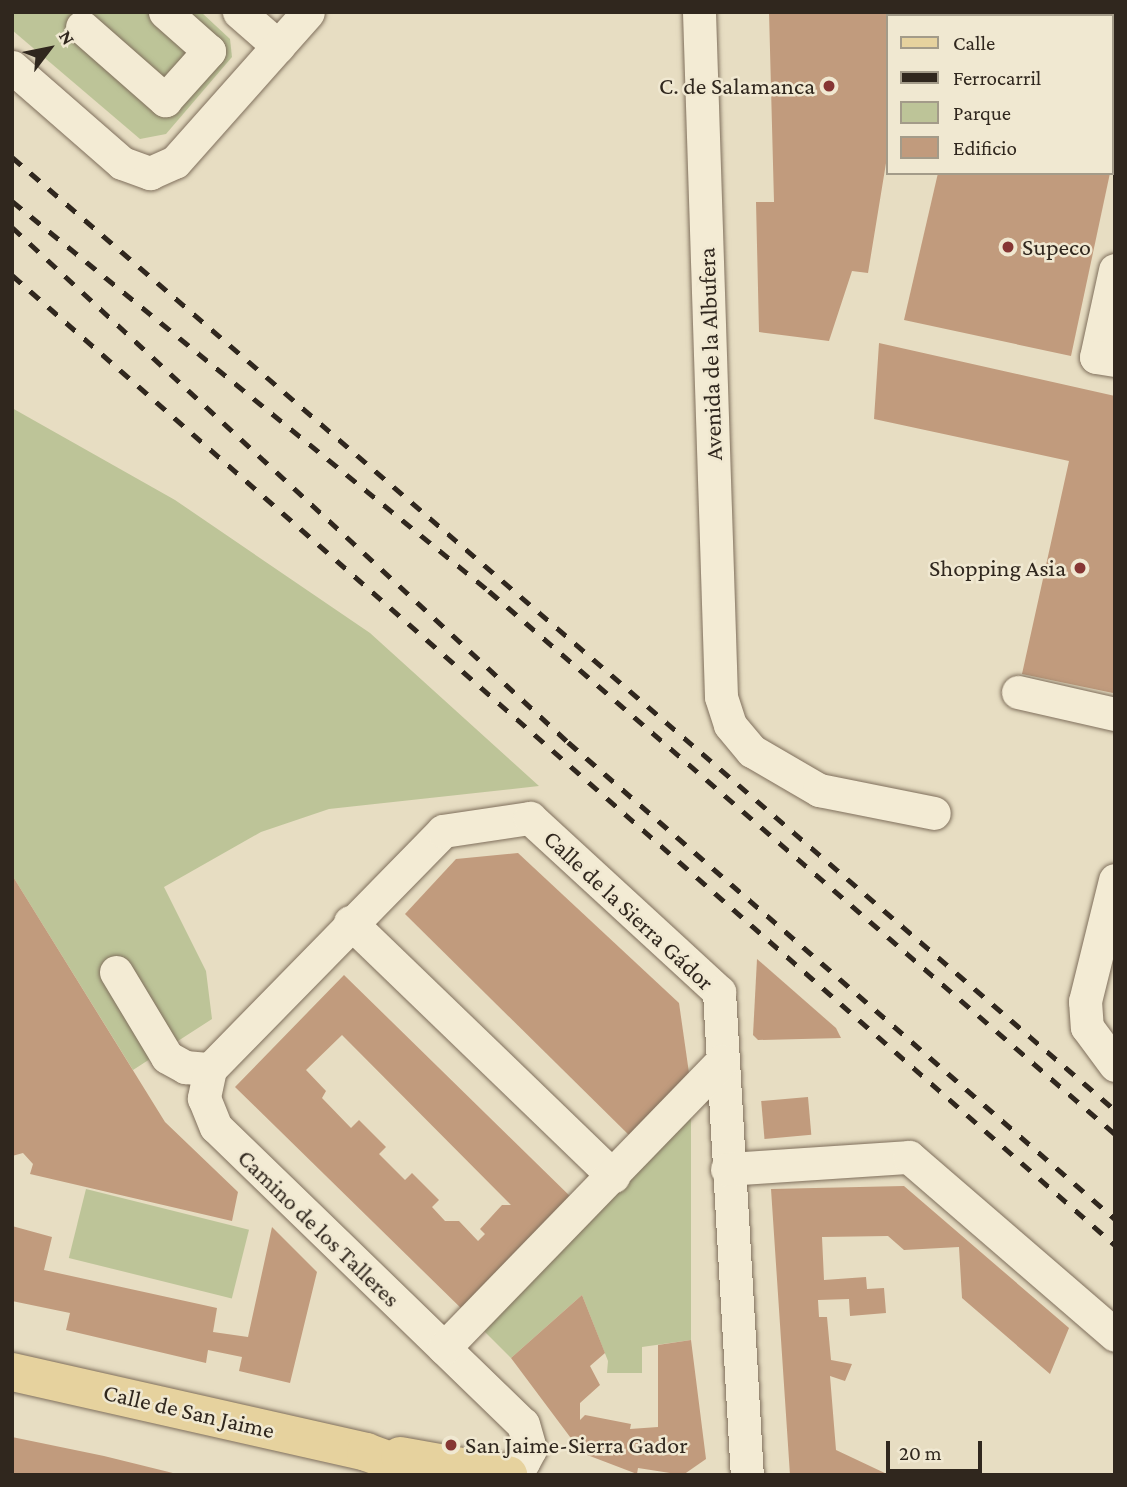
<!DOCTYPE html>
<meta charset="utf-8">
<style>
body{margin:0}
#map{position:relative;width:1127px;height:1487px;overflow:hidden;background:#e7ddc2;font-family:"Crimson Pro",serif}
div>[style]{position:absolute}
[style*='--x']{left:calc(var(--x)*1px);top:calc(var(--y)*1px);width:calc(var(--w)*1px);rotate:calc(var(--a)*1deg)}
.green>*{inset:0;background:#bdc498;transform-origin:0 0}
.building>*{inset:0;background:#c19b7d;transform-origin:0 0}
.roads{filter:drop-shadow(0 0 2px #7f6f5c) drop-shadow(0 0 2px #7f6f5c)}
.minor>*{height:33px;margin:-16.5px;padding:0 16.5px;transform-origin:16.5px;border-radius:16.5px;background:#f3ebd4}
.major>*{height:38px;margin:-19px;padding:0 19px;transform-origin:19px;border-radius:19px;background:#e6d29e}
.rail>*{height:5px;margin-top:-2.5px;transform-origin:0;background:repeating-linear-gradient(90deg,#30271e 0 12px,transparent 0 24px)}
.dots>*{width:19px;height:19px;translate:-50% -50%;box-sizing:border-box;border:4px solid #f0e8d1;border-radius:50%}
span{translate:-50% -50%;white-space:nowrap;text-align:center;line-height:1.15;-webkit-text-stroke:5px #f0e8d1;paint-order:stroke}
.poi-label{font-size:24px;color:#30271e}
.right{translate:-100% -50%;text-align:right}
.left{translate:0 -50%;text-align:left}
.street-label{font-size:24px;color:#30271e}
.frame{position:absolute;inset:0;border:14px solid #30271e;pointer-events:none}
.legend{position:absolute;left:886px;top:14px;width:228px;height:161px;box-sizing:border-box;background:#f0e8d1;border:2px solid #a39b89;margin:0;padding:9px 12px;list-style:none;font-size:21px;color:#30271e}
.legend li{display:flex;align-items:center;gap:14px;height:35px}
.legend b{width:35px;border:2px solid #a39b89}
.north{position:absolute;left:14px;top:14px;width:70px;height:70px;-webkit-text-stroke:5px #f0e8d1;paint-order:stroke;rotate:58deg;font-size:19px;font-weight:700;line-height:28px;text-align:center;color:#30271e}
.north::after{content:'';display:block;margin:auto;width:24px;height:32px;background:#30271e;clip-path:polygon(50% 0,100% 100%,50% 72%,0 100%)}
.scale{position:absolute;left:886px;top:1441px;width:96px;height:32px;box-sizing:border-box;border:4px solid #30271e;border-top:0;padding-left:9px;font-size:21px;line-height:24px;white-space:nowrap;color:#30271e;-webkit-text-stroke:5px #f0e8d1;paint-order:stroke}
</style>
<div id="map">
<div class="green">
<div style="clip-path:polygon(12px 12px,201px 12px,230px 39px,232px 57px,166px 134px,140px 139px,12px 30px)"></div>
<div style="clip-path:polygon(12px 408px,175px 500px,370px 633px,539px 786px,329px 809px,261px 832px,164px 887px,206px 971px,212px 1019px,133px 1070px,12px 875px)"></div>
<div style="clip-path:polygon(691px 1087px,691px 1340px,642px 1347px,642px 1373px,607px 1373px,608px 1361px,582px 1295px,511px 1358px,467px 1314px)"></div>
<div style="left:86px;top:1189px;width:168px;height:71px;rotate:14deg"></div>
</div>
<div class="building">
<div style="clip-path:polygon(769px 12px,910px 12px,887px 16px,887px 157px,868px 273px,852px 271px,829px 341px,759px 332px,756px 202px,774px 202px)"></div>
<div style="clip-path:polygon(1111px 122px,1115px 126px,1112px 164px,1111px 164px)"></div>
<div style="clip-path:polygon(938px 173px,1110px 173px,1071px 356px,904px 320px)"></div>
<div style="clip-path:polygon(879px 343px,1115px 396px,1113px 693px,1022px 674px,1069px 461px,874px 419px)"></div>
<div style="clip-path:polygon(518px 853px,679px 1003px,691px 1087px,635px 1141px,405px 914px,456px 859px)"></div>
<div style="clip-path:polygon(12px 875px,165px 1122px,238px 1192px,232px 1221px,30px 1174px,33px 1164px,23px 1153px,12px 1156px)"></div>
<div style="clip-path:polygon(757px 959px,836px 1028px,841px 1038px,758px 1040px,753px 1035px)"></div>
<div style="clip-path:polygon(evenodd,344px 975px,576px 1202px,467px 1314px,235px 1087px,344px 975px,342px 1035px,511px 1205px,502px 1205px,480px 1229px,485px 1234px,478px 1241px,459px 1221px,445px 1221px,432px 1207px,439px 1200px,412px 1173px,405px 1180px,379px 1154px,386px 1147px,359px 1120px,351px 1128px,322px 1098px,326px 1091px,306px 1070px,342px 1035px)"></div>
<div style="left:808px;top:1097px;width:38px;height:47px;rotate:85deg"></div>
<div style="clip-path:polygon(904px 1186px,1069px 1328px,1050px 1374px,962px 1298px,959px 1247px,904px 1250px,888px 1236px,822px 1237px,824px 1280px,866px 1277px,867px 1289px,884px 1288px,886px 1313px,850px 1316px,849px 1299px,818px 1300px,819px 1317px,827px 1317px,831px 1360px,852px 1364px,845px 1381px,830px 1376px,836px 1450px,889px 1475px,790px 1475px,771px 1189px)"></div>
<div style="clip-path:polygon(12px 1226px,52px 1237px,44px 1270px,217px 1308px,213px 1332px,248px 1337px,272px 1227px,317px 1272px,290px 1383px,239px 1371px,242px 1357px,208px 1350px,206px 1363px,66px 1330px,70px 1313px,12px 1301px)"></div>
<div style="clip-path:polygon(582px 1295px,605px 1353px,590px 1366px,600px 1385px,580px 1403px,580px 1420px,585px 1415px,631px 1424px,630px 1429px,658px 1427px,658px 1345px,691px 1340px,706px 1459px,683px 1475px,638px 1468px,637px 1474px,582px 1453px,511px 1358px)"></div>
<div style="clip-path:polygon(12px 1437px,104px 1456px,181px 1475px,12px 1475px)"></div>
</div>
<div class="roads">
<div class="minor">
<div style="--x:239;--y:12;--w:52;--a:41.1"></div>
<div style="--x:699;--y:12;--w:685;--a:88.16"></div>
<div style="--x:721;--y:697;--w:29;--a:72"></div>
<div style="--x:730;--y:725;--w:34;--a:50"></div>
<div style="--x:752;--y:751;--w:78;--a:30.2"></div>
<div style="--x:819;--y:790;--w:117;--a:11.3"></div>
<div style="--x:82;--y:27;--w:111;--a:41.3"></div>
<div style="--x:165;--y:100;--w:66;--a:-48.1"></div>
<div style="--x:209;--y:51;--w:59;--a:-138.4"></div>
<div style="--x:12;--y:67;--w:146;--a:41.1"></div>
<div style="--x:122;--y:163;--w:30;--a:20"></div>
<div style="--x:150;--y:173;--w:27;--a:-24"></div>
<div style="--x:175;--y:162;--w:200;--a:-48.4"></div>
<div style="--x:1115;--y:270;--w:89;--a:102.3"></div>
<div style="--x:1096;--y:357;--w:19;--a:9"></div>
<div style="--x:1018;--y:692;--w:99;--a:12.8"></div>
<div style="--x:1115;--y:880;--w:125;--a:103.9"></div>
<div style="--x:1085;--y:1001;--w:26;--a:86"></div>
<div style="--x:1087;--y:1027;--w:47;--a:53.6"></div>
<div style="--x:350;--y:922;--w:366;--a:44"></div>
<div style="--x:116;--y:972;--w:99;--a:59"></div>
<div style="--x:167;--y:1057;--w:21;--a:29"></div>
<div style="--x:185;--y:1067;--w:25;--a:5"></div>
<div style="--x:210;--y:1069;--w:333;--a:-45.6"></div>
<div style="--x:443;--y:831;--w:88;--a:-8.5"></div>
<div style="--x:530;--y:818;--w:257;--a:42.6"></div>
<div style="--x:719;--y:992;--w:484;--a:86.7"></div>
<div style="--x:210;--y:1069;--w:30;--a:102"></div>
<div style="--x:204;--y:1098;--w:31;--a:68"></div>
<div style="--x:216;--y:1127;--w:427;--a:44.1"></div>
<div style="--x:523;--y:1424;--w:26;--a:74"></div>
<div style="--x:530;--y:1449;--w:15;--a:118"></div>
<div style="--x:523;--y:1462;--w:26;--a:155"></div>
<div style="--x:727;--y:1169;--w:182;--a:-3.8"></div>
<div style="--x:909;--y:1157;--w:272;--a:40.8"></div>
<div style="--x:444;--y:1348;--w:400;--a:-45.9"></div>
</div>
<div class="major">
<div style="--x:12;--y:1372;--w:363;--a:12.7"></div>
<div style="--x:366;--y:1452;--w:67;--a:20.1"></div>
<div style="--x:400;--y:1456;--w:110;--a:10"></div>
</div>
</div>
<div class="rail">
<div style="--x:12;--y:157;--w:1458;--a:40.83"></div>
<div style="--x:12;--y:201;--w:616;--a:39.27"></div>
<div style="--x:489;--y:591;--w:829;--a:40.94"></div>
<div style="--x:12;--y:227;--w:758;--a:42.81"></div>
<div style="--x:568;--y:742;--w:726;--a:41.09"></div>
<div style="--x:12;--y:275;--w:1469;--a:41.33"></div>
</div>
<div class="dots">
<div style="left:829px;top:86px;background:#863634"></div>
<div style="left:1008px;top:247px;background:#863634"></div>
<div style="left:1080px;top:568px;background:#863634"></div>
<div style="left:451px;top:1445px;background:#863634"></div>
</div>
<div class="poi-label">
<span class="right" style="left:815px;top:86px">C. de Salamanca</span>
<span class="left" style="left:1022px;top:247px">Supeco</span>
<span class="right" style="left:1066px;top:568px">Shopping Asia</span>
<span class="left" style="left:465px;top:1445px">San Jaime-Sierra Gador</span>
</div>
<div class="street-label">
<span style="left:710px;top:354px;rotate:-92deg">Avenida de la Albufera</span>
<span style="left:629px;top:910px;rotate:43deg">Calle de la Sierra Gádor</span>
<span style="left:319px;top:1228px;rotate:44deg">Camino de los Talleres</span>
<span style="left:189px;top:1411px;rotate:13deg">Calle de San Jaime</span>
</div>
<div class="frame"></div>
<ul class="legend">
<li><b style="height:9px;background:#e6d29e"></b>Calle</li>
<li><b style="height:9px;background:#30271e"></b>Ferrocarril</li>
<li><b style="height:19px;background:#bdc498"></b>Parque</li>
<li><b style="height:19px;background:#c19b7d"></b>Edificio</li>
</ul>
<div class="north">N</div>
<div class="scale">20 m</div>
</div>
